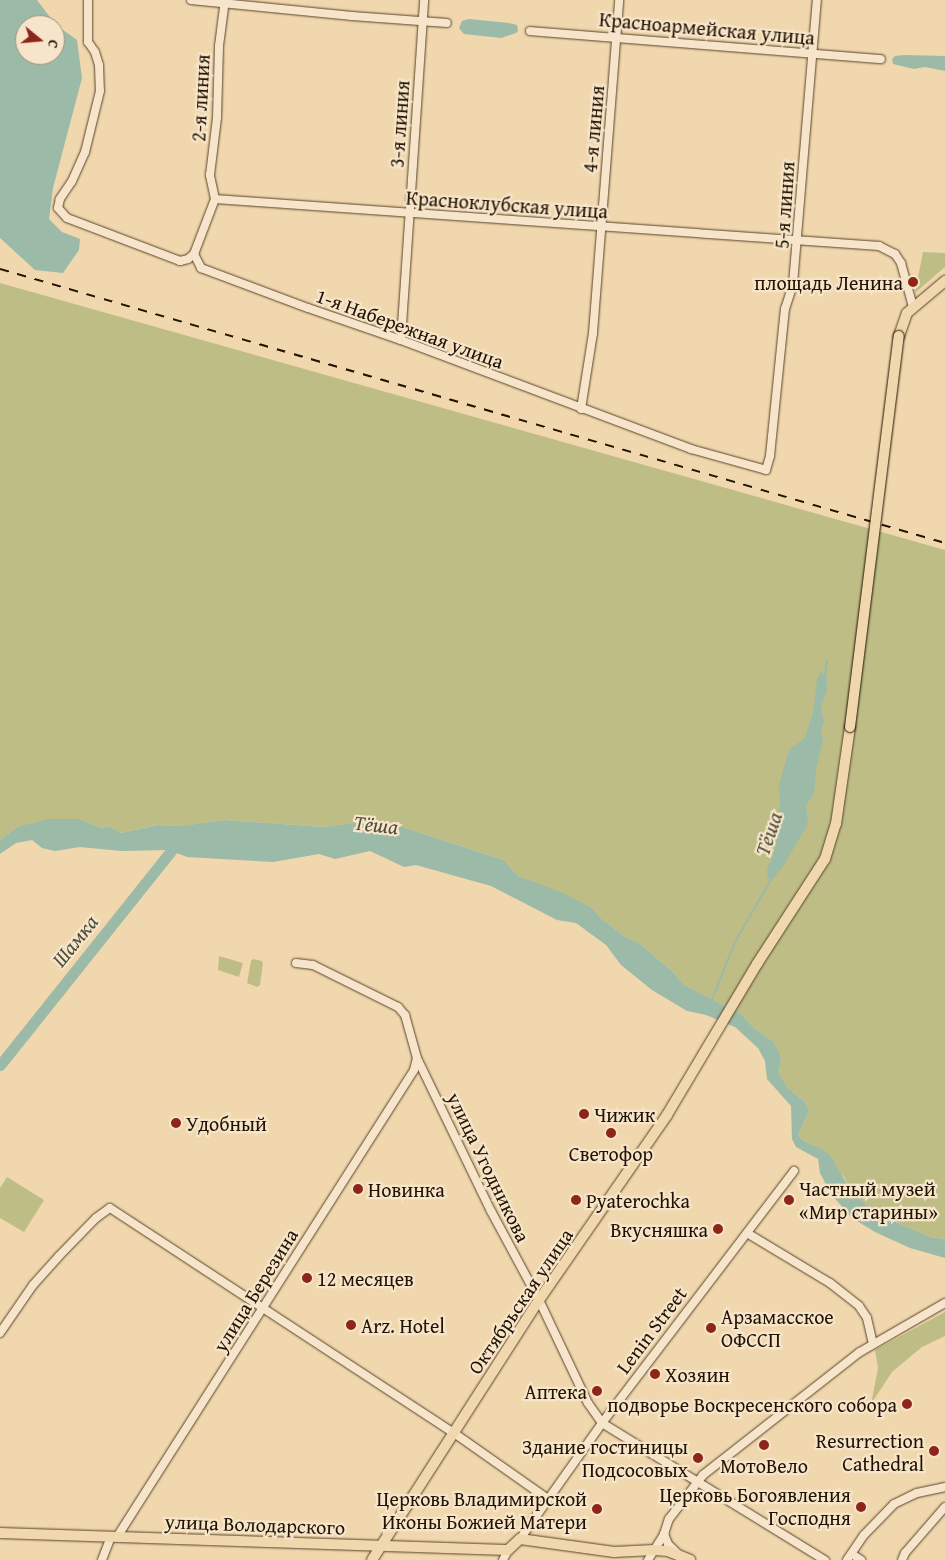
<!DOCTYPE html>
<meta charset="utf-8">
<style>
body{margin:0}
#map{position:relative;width:945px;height:1560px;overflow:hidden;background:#f1d7ad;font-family:"Gentium Book Plus",serif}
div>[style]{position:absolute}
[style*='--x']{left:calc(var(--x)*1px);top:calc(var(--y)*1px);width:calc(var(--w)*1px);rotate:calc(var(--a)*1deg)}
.green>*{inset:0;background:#bfbd86}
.water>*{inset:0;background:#9bbaa7}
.stream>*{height:2px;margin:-1px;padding:0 1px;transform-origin:1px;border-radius:1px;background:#9bbaa7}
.river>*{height:11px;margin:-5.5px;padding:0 5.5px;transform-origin:5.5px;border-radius:5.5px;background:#9bbaa7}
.roads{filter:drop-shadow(0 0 1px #56442b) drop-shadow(0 0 1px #56442b)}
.minor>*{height:8px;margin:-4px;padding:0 4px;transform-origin:4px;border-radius:4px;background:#f6e5ca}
.major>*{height:10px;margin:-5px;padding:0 5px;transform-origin:5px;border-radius:5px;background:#f1d7ad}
.rail>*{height:2px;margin-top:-1px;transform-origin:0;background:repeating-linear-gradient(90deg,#221300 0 9px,transparent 0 18px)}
.bridges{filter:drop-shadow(0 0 1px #221300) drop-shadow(0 0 1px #221300)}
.major-bridge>*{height:10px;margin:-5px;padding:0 5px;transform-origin:5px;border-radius:5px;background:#f1d7ad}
.dots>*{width:14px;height:14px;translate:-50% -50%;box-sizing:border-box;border:2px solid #f6e5ca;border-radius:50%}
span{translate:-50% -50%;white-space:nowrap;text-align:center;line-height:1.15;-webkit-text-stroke:4.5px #f6e5ca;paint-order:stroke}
.street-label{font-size:20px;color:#221300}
.poi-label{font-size:20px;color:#221300}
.right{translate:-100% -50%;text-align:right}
.left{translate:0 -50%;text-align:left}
.water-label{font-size:21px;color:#4c4d3a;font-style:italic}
.north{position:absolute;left:15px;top:15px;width:50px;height:50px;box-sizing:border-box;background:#f6e5ca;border:1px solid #a19179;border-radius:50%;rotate:107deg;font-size:14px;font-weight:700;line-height:20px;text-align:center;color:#221300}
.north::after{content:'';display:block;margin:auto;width:18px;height:22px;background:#8f2418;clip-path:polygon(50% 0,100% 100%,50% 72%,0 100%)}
</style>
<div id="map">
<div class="green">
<div style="clip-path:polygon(923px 252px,945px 253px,945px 267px,915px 293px)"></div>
<div style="clip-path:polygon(0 283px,945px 550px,945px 1239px,930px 1237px,893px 1221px,865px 1204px,853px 1194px,844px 1177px,820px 1148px,804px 1141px,798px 1135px,809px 1111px,806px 1103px,788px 1088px,779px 1074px,781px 1056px,773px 1041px,754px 1028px,741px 1014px,684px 985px,673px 972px,639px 943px,625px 937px,601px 918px,592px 908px,518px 876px,504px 860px,396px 825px,354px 823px,324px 827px,225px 820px,181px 826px,156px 825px,121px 833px,109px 826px,102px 828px,79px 819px,17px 827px,0 840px)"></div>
<div style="clip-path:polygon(219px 956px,243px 963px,239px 977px,218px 970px)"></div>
<div style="clip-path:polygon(253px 959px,262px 961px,263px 963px,260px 985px,257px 987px,247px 983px,251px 961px)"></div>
<div style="clip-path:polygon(7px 1177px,44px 1200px,24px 1232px,0 1218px,0 1188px)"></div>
<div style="clip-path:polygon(945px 1312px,945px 1336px,922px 1347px,892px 1372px,871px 1404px,878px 1368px,875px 1350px)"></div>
</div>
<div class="water">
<div style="clip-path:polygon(evenodd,0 0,37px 0,56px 25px,77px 40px,82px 78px,53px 188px,49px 219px,62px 232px,80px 239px,79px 250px,63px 273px,35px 270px,0 238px,0 0,25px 25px,55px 25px,55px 55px,25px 55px,25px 25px)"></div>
<div style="clip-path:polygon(469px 19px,509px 23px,517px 25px,518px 31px,516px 33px,501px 38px,464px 34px,459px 28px,462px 21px)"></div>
<div style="clip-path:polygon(905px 55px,945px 56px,945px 71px,925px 67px,914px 69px,893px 64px,892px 59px,895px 56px)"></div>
<div style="clip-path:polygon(822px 672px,827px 678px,827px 690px,821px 708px,824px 721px,821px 731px,823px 739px,816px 769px,814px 794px,806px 805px,808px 824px,782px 868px,773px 878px,768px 879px,767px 870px,775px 849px,779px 825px,777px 820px,780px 807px,779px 785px,789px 750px,805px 738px,813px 712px,817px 680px,820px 673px)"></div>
<div style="clip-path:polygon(49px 819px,79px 819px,102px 828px,109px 826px,121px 833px,157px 825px,181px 826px,225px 820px,324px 827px,354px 823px,396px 825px,504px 860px,518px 876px,561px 892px,592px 908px,601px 918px,625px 937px,639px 943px,673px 972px,684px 985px,741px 1014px,754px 1028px,773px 1041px,781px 1056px,779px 1074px,788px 1088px,806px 1103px,809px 1111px,798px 1135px,804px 1141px,820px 1148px,830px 1155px,853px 1194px,865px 1204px,893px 1221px,930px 1237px,945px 1239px,945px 1258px,910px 1248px,875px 1232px,852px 1218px,831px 1194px,820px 1173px,818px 1159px,796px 1147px,792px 1139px,791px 1106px,767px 1079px,765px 1061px,758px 1048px,735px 1027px,706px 1015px,687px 1011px,652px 990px,621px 965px,606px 945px,576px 923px,557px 920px,491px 886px,416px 865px,404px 867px,370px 851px,335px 859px,319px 854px,273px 862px,187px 857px,169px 850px,121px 851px,80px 847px,55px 851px,42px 848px,32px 840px,16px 843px,0 854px,0 840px,17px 827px)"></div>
</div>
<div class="stream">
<div style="--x:825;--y:675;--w:15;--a:-82"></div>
<div style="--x:711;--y:1002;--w:65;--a:-68.2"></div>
<div style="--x:735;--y:942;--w:76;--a:-60.1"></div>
</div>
<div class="river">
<div style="--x:0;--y:1065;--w:287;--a:-51.4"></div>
</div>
<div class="roads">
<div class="minor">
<div style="--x:88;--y:0;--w:42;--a:90"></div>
<div style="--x:88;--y:42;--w:12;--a:55"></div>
<div style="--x:95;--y:52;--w:14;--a:73"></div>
<div style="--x:99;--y:65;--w:26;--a:88"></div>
<div style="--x:100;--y:91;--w:63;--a:103.8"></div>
<div style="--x:85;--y:152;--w:32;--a:114"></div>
<div style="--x:72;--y:181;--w:22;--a:124"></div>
<div style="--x:60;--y:199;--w:9;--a:103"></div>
<div style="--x:58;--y:208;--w:13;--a:48"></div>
<div style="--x:67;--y:218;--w:121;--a:20.8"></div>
<div style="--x:180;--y:261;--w:8;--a:-14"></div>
<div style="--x:188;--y:259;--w:8;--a:-40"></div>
<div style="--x:194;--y:254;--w:59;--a:-69.1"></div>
<div style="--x:215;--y:199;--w:25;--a:-102"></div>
<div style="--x:210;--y:175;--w:57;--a:-83"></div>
<div style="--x:217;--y:118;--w:72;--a:-88.4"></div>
<div style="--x:219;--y:46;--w:46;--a:-82.6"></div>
<div style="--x:191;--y:0;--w:162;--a:5.7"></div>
<div style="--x:352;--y:16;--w:95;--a:4.2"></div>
<div style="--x:530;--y:31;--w:352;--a:4.6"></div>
<div style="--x:215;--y:199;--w:666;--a:4.05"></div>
<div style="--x:879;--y:246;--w:18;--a:27"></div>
<div style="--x:895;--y:254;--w:11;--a:56"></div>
<div style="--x:901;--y:263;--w:46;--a:74.7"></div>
<div style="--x:194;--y:254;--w:16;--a:63"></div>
<div style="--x:201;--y:268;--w:114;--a:20.5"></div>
<div style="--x:308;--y:308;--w:98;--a:19"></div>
<div style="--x:401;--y:340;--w:310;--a:20.6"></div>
<div style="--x:691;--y:449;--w:78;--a:15.6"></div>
<div style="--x:766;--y:470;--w:15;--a:-74"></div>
<div style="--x:770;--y:456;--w:148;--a:-84.2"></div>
<div style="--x:785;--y:309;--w:26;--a:-72"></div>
<div style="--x:793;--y:284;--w:285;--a:-85.2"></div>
<div style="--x:401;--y:340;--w:341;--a:-86.1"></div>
<div style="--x:581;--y:409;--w:77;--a:-81"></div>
<div style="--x:593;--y:333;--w:334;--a:-85.5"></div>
<div style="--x:296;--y:963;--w:17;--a:7"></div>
<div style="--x:313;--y:965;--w:95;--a:26.3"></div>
<div style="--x:398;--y:1007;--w:11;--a:49"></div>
<div style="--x:405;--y:1015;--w:45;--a:74.4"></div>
<div style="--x:417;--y:1058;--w:170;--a:64.2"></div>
<div style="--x:491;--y:1211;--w:101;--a:61.7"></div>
<div style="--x:539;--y:1300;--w:114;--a:64.6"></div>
<div style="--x:588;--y:1403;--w:24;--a:55"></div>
<div style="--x:602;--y:1423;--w:262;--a:31.6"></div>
<div style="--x:747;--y:1233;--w:97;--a:31.1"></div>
<div style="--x:830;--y:1283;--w:37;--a:38"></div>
<div style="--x:859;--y:1306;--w:14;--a:56"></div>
<div style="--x:867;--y:1318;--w:26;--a:77"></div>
<div style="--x:0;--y:1333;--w:58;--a:-55.5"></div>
<div style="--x:33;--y:1285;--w:39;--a:-48"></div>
<div style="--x:59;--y:1256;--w:53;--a:-45.8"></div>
<div style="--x:96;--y:1218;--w:17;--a:-36"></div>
<div style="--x:110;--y:1208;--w:411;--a:33.2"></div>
<div style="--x:454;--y:1433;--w:115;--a:35.1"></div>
<div style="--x:664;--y:1534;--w:11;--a:68"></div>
<div style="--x:668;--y:1544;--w:13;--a:45"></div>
<div style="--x:117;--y:1537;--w:553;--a:-57.54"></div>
<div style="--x:414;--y:1070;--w:12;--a:-76"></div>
<div style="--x:520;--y:1539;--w:142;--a:-54.7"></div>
<div style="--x:602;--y:1423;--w:317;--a:-52.7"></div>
<div style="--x:852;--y:1554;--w:11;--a:34"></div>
<div style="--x:102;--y:1560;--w:25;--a:-69"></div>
<div style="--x:503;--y:1560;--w:11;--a:-63"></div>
<div style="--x:648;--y:1560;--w:31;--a:-58"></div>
<div style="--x:664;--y:1534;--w:16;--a:-72"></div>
<div style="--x:669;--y:1519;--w:56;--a:-52.3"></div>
<div style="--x:703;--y:1475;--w:199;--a:-38.1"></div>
<div style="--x:860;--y:1352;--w:98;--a:-30"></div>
<div style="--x:847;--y:1560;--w:30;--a:-56"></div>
<div style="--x:864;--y:1535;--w:43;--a:-45.9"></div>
<div style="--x:894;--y:1504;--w:25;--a:-26"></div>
<div style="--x:917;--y:1493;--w:29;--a:-12"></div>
<div style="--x:902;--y:1560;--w:8;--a:-67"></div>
<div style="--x:905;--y:1553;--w:61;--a:-49"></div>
</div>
<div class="major">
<div style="--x:899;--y:336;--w:24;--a:-71"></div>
<div style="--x:907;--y:313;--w:50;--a:-40.1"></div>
<div style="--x:0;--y:1533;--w:508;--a:1.92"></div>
<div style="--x:508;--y:1550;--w:16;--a:-43"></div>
<div style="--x:520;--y:1539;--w:95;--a:7.9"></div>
<div style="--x:614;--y:1552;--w:40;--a:-2.9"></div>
<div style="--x:654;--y:1550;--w:14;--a:4"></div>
<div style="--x:668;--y:1551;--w:24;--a:22"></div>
<div style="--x:372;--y:1560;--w:309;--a:-57.3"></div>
<div style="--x:539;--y:1300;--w:225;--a:-55.3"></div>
<div style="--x:667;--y:1115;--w:176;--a:-59.2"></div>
<div style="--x:757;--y:964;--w:125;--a:-57.1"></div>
<div style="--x:825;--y:859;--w:37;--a:-73"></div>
<div style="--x:836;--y:824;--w:98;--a:-81.8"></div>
</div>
</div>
<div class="rail">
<div style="--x:0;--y:269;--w:984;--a:16.17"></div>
</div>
<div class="bridges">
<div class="major-bridge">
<div style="--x:850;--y:727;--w:394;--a:-82.9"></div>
</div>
</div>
<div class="dots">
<div style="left:913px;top:282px;background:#8f2418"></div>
<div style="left:584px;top:1114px;background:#8f2418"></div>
<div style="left:176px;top:1123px;background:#8f2418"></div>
<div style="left:611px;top:1133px;background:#8f2418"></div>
<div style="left:358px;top:1189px;background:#8f2418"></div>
<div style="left:576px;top:1200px;background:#8f2418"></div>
<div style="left:789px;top:1200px;background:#8f2418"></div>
<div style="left:718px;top:1229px;background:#8f2418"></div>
<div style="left:307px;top:1278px;background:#8f2418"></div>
<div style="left:351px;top:1325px;background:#8f2418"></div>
<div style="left:711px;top:1328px;background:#8f2418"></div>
<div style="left:655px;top:1374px;background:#8f2418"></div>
<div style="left:597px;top:1391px;background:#8f2418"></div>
<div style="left:907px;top:1404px;background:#8f2418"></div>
<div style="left:764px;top:1445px;background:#8f2418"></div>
<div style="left:934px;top:1451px;background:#8f2418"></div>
<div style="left:698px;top:1458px;background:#8f2418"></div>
<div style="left:861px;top:1507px;background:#8f2418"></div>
<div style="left:597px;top:1509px;background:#8f2418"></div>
</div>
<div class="street-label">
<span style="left:707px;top:28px;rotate:5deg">Красноармейская улица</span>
<span style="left:200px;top:98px;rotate:-87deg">2-я линия</span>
<span style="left:399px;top:124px;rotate:-86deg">3-я линия</span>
<span style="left:593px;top:129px;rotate:-85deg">4-я линия</span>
<span style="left:507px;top:204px;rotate:4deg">Красноклубская улица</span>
<span style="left:784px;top:205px;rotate:-86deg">5-я линия</span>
<span style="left:410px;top:328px;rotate:20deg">1-я Набережная улица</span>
<span style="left:489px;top:1167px;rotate:64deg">улица Угодникова</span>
<span style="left:255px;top:1290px;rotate:-58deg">улица Березина</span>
<span style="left:520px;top:1301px;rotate:-56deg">Октябрьская улица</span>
<span style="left:651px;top:1330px;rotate:-53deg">Lenin Street</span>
<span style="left:255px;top:1524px;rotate:2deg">улица Володарского</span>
</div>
<div class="poi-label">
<span class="right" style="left:903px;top:282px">площадь Ленина</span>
<span class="left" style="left:594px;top:1114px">Чижик</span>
<span class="left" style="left:186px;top:1123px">Удобный</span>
<span style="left:611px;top:1153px">Светофор</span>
<span class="left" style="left:799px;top:1200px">Частный музей<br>«Мир старины»</span>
<span class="left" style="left:368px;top:1189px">Новинка</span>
<span class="left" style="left:586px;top:1200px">Pyaterochka</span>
<span class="right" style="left:708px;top:1229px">Вкусняшка</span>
<span class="left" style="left:317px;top:1278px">12 месяцев</span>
<span class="left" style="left:721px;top:1328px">Арзамасское<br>ОФССП</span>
<span class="left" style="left:361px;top:1325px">Arz. Hotel</span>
<span class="left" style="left:665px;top:1374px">Хозяин</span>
<span class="right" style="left:587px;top:1391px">Аптека</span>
<span class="right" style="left:897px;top:1404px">подворье Воскресенского собора</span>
<span class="right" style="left:924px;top:1452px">Resurrection<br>Cathedral</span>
<span class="right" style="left:688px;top:1458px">Здание гостиницы<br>Подсосовых</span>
<span style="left:764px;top:1465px">МотоВело</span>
<span class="right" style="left:851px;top:1506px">Церковь Богоявления<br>Господня</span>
<span class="right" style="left:587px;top:1510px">Церковь Владимирской<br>Иконы Божией Матери</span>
</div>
<div class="water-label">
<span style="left:376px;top:825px;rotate:6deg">Тёша</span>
<span style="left:769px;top:834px;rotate:-71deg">Тёша</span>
<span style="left:75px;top:941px;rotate:-51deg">Шамка</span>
</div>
<div class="north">С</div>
</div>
